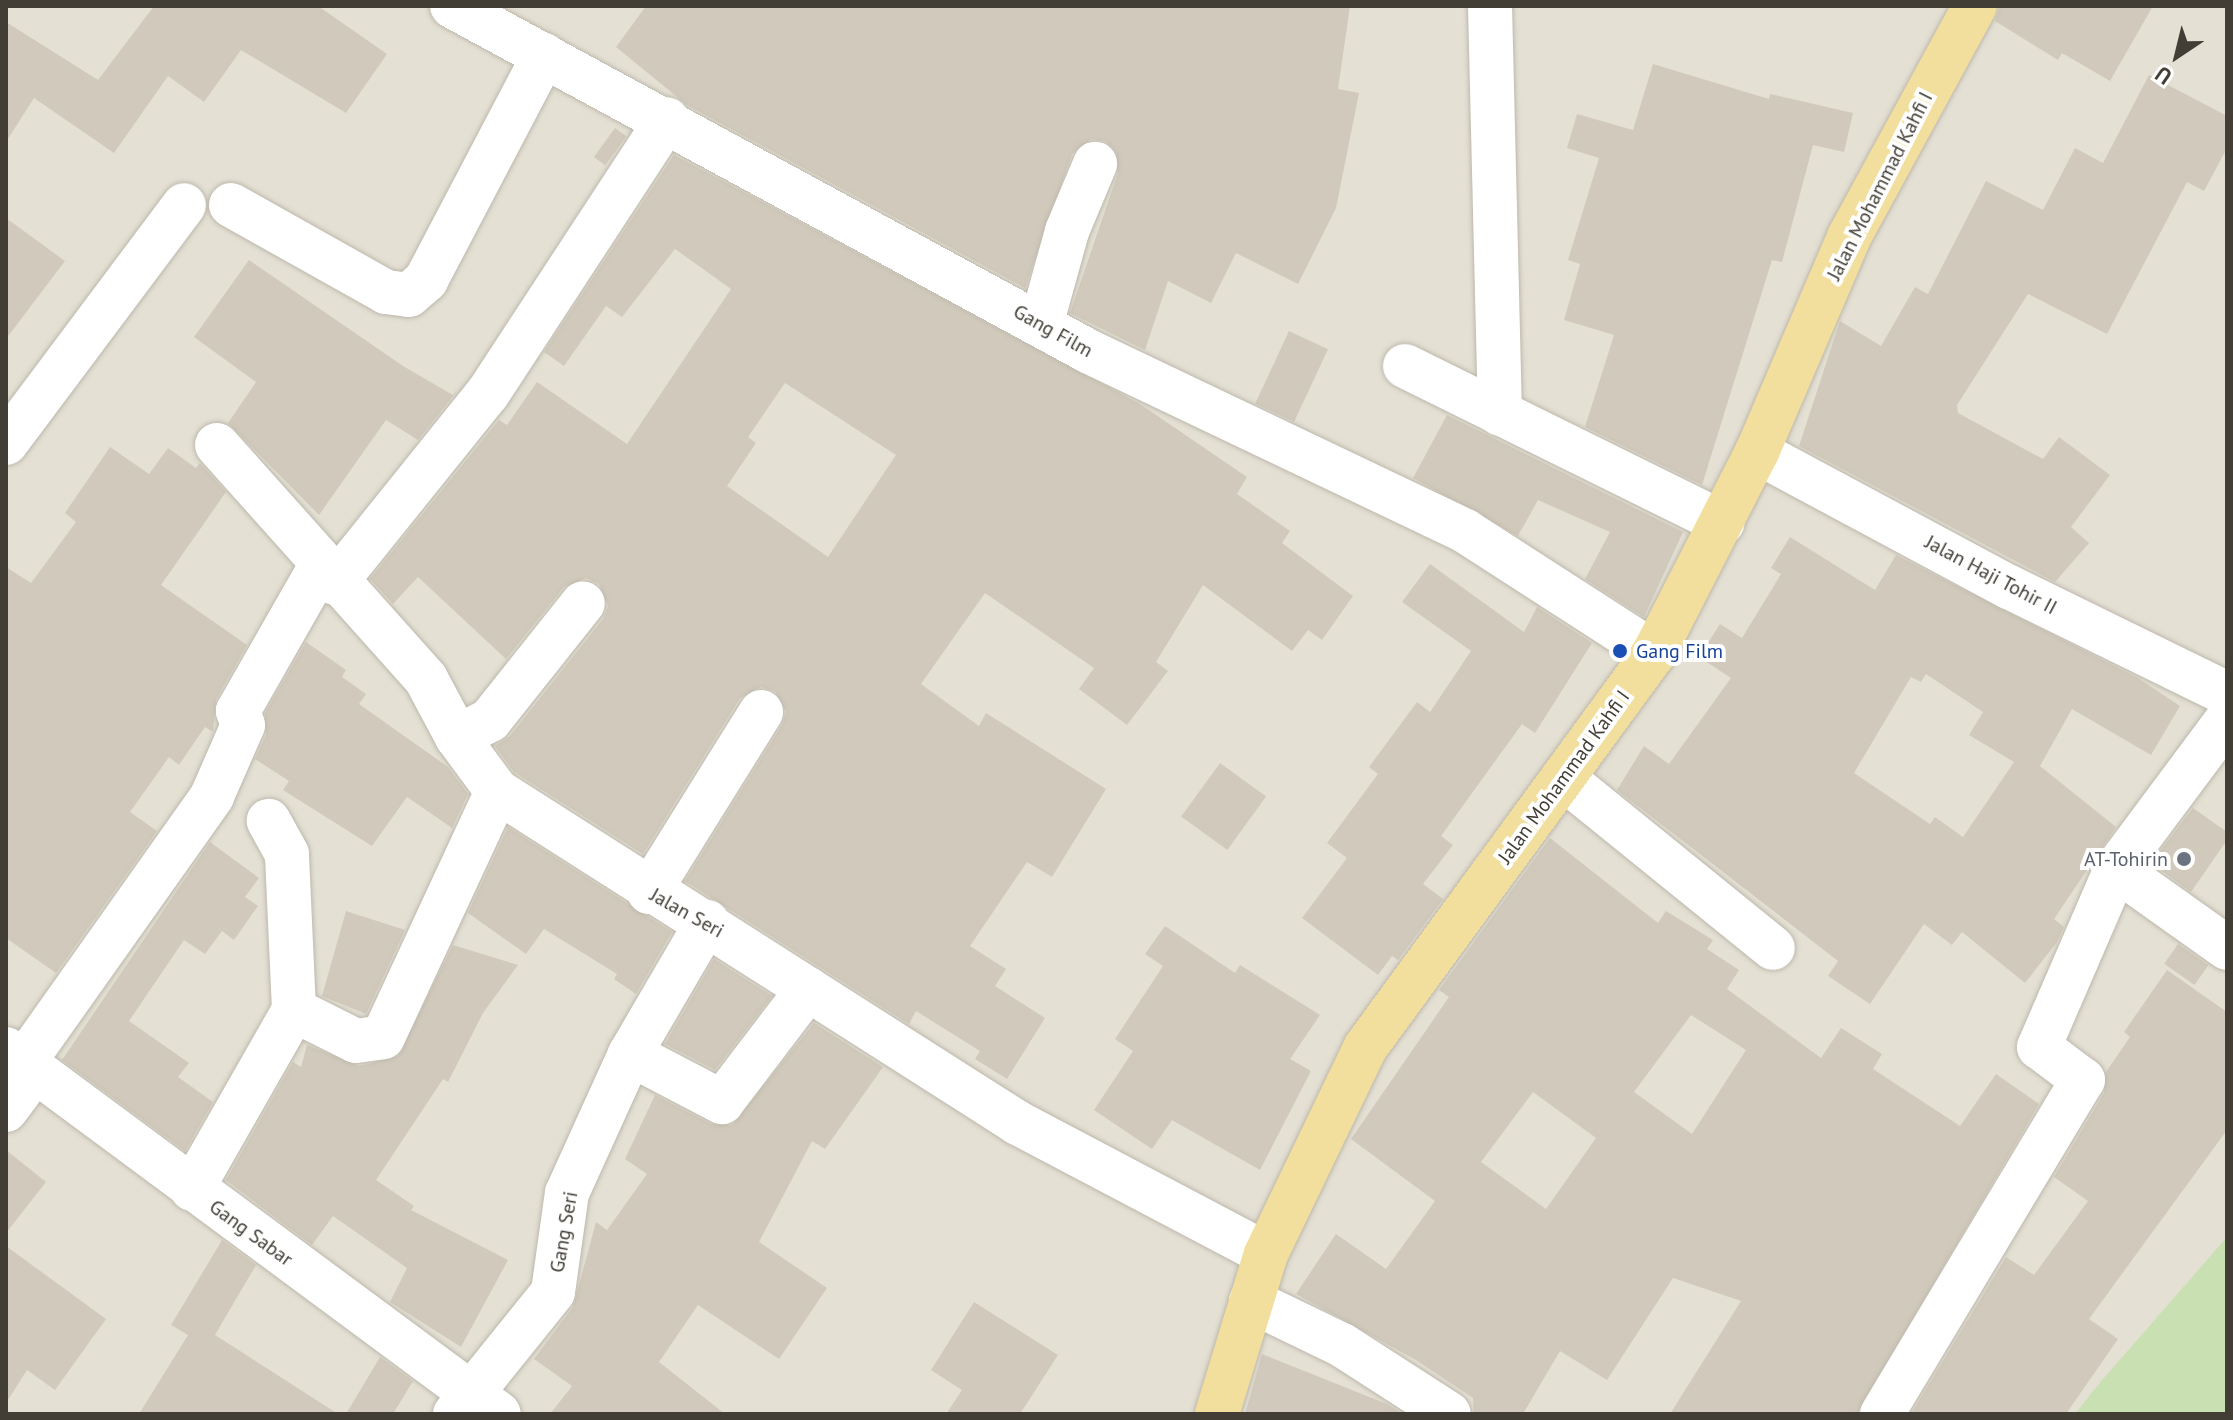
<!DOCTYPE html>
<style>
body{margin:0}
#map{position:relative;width:2233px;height:1420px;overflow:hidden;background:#f0eee5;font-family:"PT Sans",sans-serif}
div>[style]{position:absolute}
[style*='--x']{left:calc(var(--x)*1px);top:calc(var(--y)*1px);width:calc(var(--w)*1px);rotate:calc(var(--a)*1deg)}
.residential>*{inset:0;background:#e4e0d4;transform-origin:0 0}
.green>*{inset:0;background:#c9e0b2}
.building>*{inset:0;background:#d1cabc;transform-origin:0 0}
.roads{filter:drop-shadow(0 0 2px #beb8ac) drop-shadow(0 0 2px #beb8ac)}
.minor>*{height:44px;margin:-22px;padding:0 22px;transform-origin:22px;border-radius:22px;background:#fff}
.major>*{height:44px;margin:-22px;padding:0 22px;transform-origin:22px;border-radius:22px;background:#f2df9d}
.dots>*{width:22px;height:22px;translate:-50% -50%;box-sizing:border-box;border:4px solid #fff;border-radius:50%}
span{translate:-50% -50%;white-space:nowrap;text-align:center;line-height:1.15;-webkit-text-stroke:8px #fff;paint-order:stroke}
.street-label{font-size:20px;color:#423e36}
.transit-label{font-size:20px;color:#164399}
.left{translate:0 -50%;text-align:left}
.worship-label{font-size:20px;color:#5b616d}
.right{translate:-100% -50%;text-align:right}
.frame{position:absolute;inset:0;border:8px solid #423e36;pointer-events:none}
.north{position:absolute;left:2137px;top:16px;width:80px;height:80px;-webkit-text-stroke:6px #fff;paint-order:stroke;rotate:215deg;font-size:22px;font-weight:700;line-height:32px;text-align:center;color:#423e36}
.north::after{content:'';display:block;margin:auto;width:28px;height:36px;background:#423e36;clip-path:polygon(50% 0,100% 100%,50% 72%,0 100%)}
</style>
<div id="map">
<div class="residential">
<div style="left:6px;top:6px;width:2221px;height:1408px"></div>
</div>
<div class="green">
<div style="clip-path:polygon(2227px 1237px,2227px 1414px,2075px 1414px,2097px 1386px)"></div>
</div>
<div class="building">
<div style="clip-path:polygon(154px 6px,318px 6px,387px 54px,346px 113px,241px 50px,204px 102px,168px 76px,114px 153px,34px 98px,6px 142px,6px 22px,98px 80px)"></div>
<div style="clip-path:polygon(646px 6px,1350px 6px,1338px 89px,1359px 93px,1336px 208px,1298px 284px,1236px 253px,1211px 303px,1168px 281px,1145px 350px,1070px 313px,1118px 173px,1115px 150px,1105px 141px,1091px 139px,1072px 154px,1025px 288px,687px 105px,616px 47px)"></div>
<div style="clip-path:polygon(2000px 6px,2153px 6px,2110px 81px,2062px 53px,2058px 60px,1995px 21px)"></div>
<div style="clip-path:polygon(1653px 64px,1769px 99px,1770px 94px,1853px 113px,1844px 152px,1813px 145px,1782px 262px,1772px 260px,1702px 485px,1585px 427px,1614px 335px,1564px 320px,1580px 264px,1568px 260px,1599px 158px,1567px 148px,1577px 114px,1633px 130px)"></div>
<div style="clip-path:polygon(2149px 75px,2227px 116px,2227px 148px,2204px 191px,2187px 182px,2107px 334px,2028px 294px,1957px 405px,1958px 413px,2043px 459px,2059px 437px,2110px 475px,2071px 527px,2089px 543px,2055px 582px,1799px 446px,1840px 321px,1881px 346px,1915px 287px,1928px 294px,1986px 181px,2043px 210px,2075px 148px,2103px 163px)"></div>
<div style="left:615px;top:128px;width:14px;height:36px;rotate:36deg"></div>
<div style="clip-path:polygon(evenodd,674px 155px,1140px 404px,1247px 477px,1237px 494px,1290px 531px,1282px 543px,1353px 596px,1322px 640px,1308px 630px,1292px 651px,1203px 585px,1156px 662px,1168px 671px,1127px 725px,1079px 689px,1094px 668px,985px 593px,921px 684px,979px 726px,986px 713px,1106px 789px,1052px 877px,1027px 862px,970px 946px,1006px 969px,995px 986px,1045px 1018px,1007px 1079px,975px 1059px,980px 1051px,916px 1011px,909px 1024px,685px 881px,782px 725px,786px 712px,775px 691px,761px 687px,740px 698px,643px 854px,514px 772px,495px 746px,510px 736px,603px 619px,608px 606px,599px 584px,586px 578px,564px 587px,506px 659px,418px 577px,393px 604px,370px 579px,499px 420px,507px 425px,537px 382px,627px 444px,731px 289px,675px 249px,622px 317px,606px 306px,564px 366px,544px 352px,674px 155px,785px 383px,896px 455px,828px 557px,727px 486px,756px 443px,748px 437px,785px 383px)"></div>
<div style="clip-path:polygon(6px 218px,65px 261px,6px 339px)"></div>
<div style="clip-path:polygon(249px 260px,403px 366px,453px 395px,457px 391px,418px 440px,386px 420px,319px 515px,228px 423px,256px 382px,194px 337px)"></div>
<div style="left:1289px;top:331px;width:43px;height:80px;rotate:25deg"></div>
<div style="clip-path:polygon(1447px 415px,1683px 532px,1644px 617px,1585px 579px,1610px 532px,1538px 500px,1518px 536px,1413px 478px)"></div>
<div style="clip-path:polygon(110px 447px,149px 474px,168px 448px,196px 468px,200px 463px,226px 492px,161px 585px,247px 645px,216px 699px,213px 732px,205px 727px,179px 765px,169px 757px,130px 812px,157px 831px,56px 973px,6px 938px,6px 567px,31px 583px,76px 522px,65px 513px)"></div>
<div style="clip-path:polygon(evenodd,1790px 537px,1875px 590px,1896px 555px,2138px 678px,2180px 706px,2151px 755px,2072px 709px,2040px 766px,2116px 827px,2054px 919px,2064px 927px,2057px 942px,2025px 983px,1962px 932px,1952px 945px,1924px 924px,1870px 1004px,1828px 976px,1838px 961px,1617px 790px,1644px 746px,1669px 764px,1731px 678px,1699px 657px,1720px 624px,1742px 638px,1781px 574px,1771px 568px,1790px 537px,1926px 674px,1983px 712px,1969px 735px,2014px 762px,1963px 837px,1935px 817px,1930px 824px,1854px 773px,1911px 677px,1921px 682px,1926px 674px)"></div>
<div style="clip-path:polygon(1430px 564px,1524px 632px,1537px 607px,1592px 643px,1535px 733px,1522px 724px,1441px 836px,1453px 845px,1423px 884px,1443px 899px,1398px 960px,1392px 956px,1378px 975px,1302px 918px,1347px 858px,1327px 843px,1378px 774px,1369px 767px,1417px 702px,1430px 712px,1471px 651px,1402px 602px)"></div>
<div style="clip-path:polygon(306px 642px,346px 670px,342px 677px,366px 694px,359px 704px,448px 767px,468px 794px,452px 828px,407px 797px,372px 846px,283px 790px,289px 781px,255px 759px,266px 735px,265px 713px)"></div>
<div style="left:1220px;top:763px;width:57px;height:66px;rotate:36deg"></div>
<div style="clip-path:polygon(2193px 808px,2227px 832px,2227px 840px,2191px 892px,2151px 863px)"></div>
<div style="clip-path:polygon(508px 827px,672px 932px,636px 994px,614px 979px,617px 974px,544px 929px,526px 954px,468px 913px)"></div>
<div style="clip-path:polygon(evenodd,1550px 838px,1658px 923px,1666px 911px,1713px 940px,1707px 949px,1739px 970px,1727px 989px,1821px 1058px,1841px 1028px,1882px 1054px,1873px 1069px,1960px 1126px,1996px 1074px,2039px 1104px,1857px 1414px,1670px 1414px,1741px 1301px,1673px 1278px,1607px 1380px,1560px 1351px,1523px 1414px,1474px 1414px,1473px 1398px,1416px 1360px,1296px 1294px,1336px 1234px,1386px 1269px,1435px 1201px,1351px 1139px,1449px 997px,1439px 990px,1550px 838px,1691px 1015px,1746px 1050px,1692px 1134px,1634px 1092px,1691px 1015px,1550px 838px,1533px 1092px,1596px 1138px,1546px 1209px,1481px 1162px,1533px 1092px)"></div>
<div style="clip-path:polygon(210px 842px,259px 878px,245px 897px,258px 906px,234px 940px,222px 931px,205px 954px,184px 940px,129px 1021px,189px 1063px,178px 1077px,213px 1102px,185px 1151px,62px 1060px)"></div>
<div style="clip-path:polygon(346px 911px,405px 930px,366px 1014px,322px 996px)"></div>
<div style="clip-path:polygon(1165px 926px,1235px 973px,1240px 965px,1320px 1015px,1290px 1059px,1311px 1071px,1260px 1170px,1172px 1120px,1152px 1149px,1094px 1110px,1133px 1051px,1115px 1039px,1163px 966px,1145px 954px)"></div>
<div style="left:2178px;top:944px;width:37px;height:24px;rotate:35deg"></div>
<div style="clip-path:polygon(453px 945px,518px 965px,483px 1013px,448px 1082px,443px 1079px,376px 1180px,414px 1206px,411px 1210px,508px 1260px,461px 1347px,390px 1302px,407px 1268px,333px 1216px,312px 1245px,226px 1180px,293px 1062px,301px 1067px,307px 1045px,359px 1066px,398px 1056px)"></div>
<div style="clip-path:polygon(714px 959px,772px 996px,715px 1070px,665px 1044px)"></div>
<div style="clip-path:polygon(2167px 970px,2227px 1012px,2227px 1130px,2089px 1319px,2118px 1339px,2066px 1414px,1911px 1414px,2006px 1257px,2034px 1275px,2088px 1201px,2054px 1177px,2104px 1093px,2106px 1072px,2130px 1037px,2124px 1032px)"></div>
<div style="clip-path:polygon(814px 1023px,883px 1067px,825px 1149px,812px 1141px,759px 1242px,827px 1288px,779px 1359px,698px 1305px,659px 1362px,725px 1414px,550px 1414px,572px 1386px,534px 1359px,573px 1307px,596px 1222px,607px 1230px,647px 1174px,625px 1159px,655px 1095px,711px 1124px,732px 1125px)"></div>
<div style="clip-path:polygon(6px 1150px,46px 1182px,6px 1233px)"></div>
<div style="clip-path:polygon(222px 1240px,256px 1265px,215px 1335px,338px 1414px,139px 1414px,188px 1335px,171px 1325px)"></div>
<div style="clip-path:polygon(6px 1246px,106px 1319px,55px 1390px,27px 1370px,6px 1403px)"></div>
<div style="clip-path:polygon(974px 1302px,1058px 1355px,1020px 1414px,946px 1414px,962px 1390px,931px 1370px)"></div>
<div style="clip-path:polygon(1262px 1354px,1387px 1404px,1403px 1414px,1245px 1414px)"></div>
<div style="clip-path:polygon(380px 1357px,413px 1381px,393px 1414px,346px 1414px)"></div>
</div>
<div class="roads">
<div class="minor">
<div style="--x:452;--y:6;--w:724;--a:28.48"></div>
<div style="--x:1088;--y:351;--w:418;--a:25.5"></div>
<div style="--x:1465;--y:531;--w:225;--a:32.8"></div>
<div style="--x:1490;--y:6;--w:408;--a:88.6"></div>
<div style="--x:231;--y:205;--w:178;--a:29.3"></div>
<div style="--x:386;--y:292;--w:23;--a:7"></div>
<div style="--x:409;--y:295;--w:23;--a:-41"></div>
<div style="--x:426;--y:280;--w:254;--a:-62.3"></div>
<div style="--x:1041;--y:325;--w:98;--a:-74.5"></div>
<div style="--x:1067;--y:231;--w:73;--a:-67.3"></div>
<div style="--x:1405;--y:366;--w:354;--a:26.3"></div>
<div style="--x:6;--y:443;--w:297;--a:-53.2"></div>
<div style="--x:217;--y:445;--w:314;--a:48.2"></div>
<div style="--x:426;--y:679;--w:66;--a:61.9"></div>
<div style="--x:457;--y:737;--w:67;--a:53.5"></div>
<div style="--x:497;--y:791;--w:618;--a:32.51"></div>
<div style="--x:1018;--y:1123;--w:280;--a:27.8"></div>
<div style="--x:1757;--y:452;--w:286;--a:28.2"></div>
<div style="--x:2009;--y:587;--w:243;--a:26.1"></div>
<div style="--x:335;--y:583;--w:244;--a:-51.2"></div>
<div style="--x:488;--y:393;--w:327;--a:-56.8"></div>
<div style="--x:2227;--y:720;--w:186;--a:126.7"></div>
<div style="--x:2116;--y:869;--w:136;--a:35.4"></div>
<div style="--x:457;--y:737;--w:37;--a:-27"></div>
<div style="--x:490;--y:720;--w:149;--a:-51.5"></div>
<div style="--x:1563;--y:778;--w:270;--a:39"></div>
<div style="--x:649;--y:892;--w:212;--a:-58.1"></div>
<div style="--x:294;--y:1010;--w:69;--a:26.6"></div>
<div style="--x:356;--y:1041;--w:27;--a:-8"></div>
<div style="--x:383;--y:1037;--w:271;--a:-65.1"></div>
<div style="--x:6;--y:1049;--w:613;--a:36.51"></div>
<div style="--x:630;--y:1054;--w:104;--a:27.6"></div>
<div style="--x:722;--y:1102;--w:142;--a:-52.7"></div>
<div style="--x:24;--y:1062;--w:326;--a:-54.7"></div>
<div style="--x:212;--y:796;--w:77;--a:-66.4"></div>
<div style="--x:243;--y:725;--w:15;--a:-110"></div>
<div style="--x:238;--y:711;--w:166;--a:-60.3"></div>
<div style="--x:6;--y:1110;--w:49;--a:-53.4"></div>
<div style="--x:192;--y:1189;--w:206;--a:-60.3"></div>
<div style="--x:294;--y:1010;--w:156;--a:-92.6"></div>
<div style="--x:287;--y:854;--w:38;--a:-119"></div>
<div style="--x:1251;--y:1301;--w:101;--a:25.8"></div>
<div style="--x:1342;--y:1345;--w:127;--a:32.8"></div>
<div style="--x:455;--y:1414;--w:156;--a:-51.2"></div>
<div style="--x:553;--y:1292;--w:100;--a:-82"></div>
<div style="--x:567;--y:1193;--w:153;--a:-65.6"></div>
<div style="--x:630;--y:1054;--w:153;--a:-59.7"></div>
<div style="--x:1882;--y:1414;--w:390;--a:-59"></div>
<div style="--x:2083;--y:1080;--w:55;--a:-143.1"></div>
<div style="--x:2039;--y:1047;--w:194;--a:-66.6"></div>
</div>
<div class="major">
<div style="--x:1217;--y:1414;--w:167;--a:-73"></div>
<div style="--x:1266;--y:1254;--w:229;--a:-64.3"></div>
<div style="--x:1365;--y:1048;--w:489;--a:-53.8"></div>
<div style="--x:1654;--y:653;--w:226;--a:-62.9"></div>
<div style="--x:1757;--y:452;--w:234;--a:-66.8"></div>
<div style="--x:1849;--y:237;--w:263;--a:-61.4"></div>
</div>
</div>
<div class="dots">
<div style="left:1620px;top:651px;background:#1a4fb4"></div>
<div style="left:2184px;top:859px;background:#6b7280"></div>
</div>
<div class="street-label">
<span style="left:1880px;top:186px;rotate:-63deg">Jalan Mohammad Kahfi I</span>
<span style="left:1053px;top:331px;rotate:29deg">Gang Film</span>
<span style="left:1991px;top:575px;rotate:28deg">Jalan Haji Tohir II</span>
<span style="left:1564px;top:777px;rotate:-54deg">Jalan Mohammad Kahfi I</span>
<span style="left:687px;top:913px;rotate:29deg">Jalan Seri</span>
<span style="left:564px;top:1232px;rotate:-80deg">Gang Seri</span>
<span style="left:251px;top:1233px;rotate:36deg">Gang Sabar</span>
</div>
<div class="transit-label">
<span class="left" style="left:1636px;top:651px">Gang Film</span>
</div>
<div class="worship-label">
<span class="right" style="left:2168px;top:859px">AT-Tohirin</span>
</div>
<div class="frame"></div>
<div class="north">U</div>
</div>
